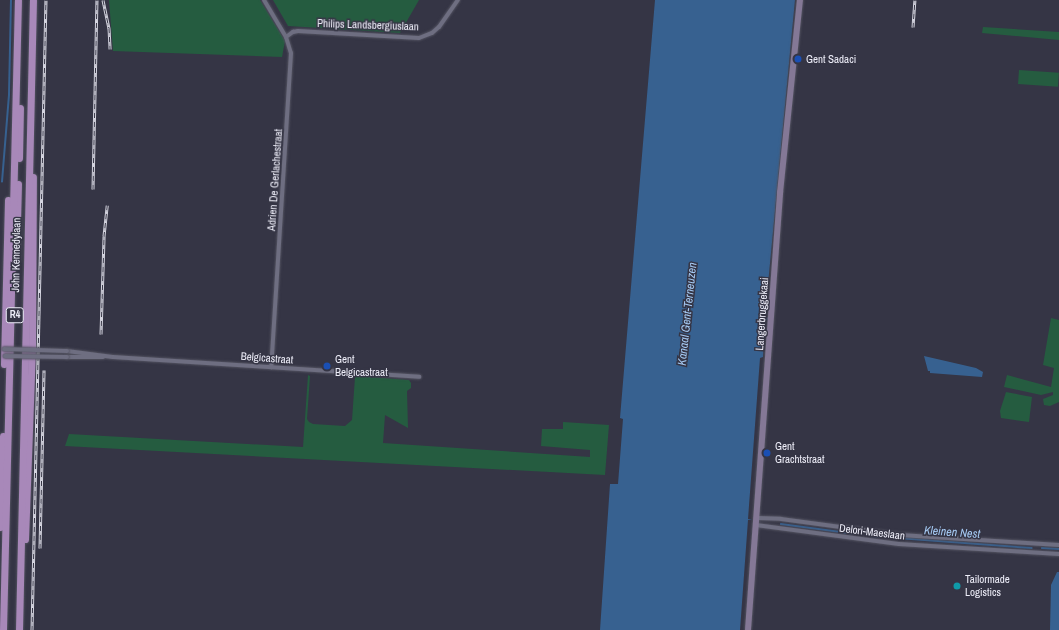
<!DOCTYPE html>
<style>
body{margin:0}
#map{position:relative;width:1059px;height:630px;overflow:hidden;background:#353545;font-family:"Archivo Narrow",sans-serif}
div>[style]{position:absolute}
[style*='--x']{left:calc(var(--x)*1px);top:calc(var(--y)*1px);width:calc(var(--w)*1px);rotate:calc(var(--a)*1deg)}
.green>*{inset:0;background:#255c40;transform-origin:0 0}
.water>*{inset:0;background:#376190}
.stream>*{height:1.5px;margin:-0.75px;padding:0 0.75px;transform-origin:0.75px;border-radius:0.75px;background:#376190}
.roads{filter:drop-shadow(0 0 1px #535361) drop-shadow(0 0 1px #535361)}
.minor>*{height:4px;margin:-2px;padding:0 2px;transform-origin:2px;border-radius:2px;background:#6e6e81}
.secondary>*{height:5.5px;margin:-2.75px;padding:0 2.75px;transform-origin:2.75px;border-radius:2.75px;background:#847896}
.trunk>*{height:7px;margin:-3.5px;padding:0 3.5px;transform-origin:3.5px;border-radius:3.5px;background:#a888b9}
.rail>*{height:3px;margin-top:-1.5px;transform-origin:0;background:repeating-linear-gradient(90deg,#353545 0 4.5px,#d5d5e0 0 9px);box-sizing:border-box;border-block:1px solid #d5d5e0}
.bridges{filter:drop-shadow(0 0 1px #535361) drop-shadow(0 0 1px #535361)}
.minor-bridge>*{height:4px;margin:-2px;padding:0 2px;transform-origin:2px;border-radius:2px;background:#6e6e81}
.dots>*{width:11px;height:11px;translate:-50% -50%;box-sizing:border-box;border:2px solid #353545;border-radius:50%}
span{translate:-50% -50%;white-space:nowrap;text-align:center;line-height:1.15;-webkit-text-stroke:3px #353545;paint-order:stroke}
.shield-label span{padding:1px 3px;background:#353545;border:1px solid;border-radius:3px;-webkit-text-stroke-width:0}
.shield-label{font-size:10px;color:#eeeef9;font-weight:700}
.street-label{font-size:11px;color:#eeeef9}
.poi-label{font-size:11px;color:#eeeef9}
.left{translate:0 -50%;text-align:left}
.water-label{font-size:12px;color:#a6cbf5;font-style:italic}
</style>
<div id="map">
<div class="green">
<div style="clip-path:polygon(109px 0,260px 0,285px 41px,282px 57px,113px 51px)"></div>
<div style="clip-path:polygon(273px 0,419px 0,400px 33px,288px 26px)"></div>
<div style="clip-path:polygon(983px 27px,1059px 32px,1059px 40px,982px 33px)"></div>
<div style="left:1019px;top:70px;width:40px;height:14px;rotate:4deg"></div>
<div style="clip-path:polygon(1051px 318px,1059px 320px,1059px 402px,1050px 406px,1044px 405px,1043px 399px,1053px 395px,1053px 392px,1041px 395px,1004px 387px,1007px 375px,1051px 387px,1054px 368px,1043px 365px)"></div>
<div style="clip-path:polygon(308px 375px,310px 376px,307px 419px,309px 422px,313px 424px,345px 426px,352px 420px,355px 377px,357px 376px,409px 380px,411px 383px,411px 388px,407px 391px,408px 428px,385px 415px,383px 443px,590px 457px,590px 450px,541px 446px,542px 429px,563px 429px,563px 422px,609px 425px,605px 475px,65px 446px,69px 434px,303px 447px)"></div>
<div style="clip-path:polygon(1006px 392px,1032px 397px,1029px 422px,1001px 418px,1000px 411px)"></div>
</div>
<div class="water">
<div style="clip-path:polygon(655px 0,795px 0,765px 316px,768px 318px,767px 320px,765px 321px,763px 357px,760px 358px,748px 519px,752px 519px,748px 520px,740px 630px,600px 630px,610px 484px,618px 484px,623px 419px,620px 418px)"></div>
<div style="clip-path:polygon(924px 356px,976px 368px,983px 372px,982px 377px,930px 373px,930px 371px,928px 371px)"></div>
<div style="clip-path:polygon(1057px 572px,1059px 572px,1059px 630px,1050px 630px,1051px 585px)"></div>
</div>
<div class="stream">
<div style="--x:2;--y:182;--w:87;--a:-85.4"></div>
<div style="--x:9;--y:95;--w:95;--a:-88.8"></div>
<div style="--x:781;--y:524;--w:75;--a:7.7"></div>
<div style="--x:871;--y:536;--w:161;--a:4.3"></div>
<div style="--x:1042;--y:548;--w:17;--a:3"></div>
</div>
<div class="roads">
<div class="minor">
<div style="--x:264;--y:0;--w:43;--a:59.3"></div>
<div style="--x:286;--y:37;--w:17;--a:73"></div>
<div style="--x:291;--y:53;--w:315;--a:93.6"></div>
<div style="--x:286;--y:37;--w:9;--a:-36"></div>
<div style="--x:293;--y:32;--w:5;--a:-11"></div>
<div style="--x:298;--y:31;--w:121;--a:3.3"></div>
<div style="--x:419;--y:38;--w:14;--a:-21"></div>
<div style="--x:432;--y:33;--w:9;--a:-41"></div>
<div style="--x:439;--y:27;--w:33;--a:-55"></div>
<div style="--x:67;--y:351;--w:46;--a:7.4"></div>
<div style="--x:113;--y:357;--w:307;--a:3.7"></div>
<div style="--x:67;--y:357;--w:36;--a:0"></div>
<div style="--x:757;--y:518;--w:24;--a:2"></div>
<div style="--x:781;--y:519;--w:120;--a:7.7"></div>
<div style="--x:900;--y:535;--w:159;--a:3.6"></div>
<div style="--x:756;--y:525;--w:144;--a:7.6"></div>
<div style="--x:899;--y:544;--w:160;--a:3.6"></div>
</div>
<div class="secondary">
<div style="--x:748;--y:630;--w:438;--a:-85.8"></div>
<div style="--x:780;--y:193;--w:194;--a:-84.1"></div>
</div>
<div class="trunk">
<div style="--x:19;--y:158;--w:50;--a:-88.9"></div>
<div style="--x:16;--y:260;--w:76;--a:-88.5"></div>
<div style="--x:4;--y:364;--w:164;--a:-88.6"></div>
<div style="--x:0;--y:527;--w:91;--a:-88.1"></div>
<div style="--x:25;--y:539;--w:189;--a:-87.9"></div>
<div style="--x:32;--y:350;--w:173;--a:-89.7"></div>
<div style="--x:3;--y:630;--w:630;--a:-88.64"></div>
<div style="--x:19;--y:630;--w:630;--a:-88.73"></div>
</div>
</div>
<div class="rail">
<div style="--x:103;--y:0;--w:29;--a:78"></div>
<div style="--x:109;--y:28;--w:21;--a:87"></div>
<div style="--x:913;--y:27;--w:27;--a:-86"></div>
<div style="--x:93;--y:189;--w:189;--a:-88.8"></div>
<div style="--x:101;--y:334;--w:98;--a:-88.2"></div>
<div style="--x:104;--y:236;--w:31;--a:-84"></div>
<div style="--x:40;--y:548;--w:178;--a:-88.7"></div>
<div style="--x:32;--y:630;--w:630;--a:-88.73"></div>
</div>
<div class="bridges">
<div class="minor-bridge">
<div style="--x:4;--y:349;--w:63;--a:1.8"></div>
<div style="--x:5;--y:356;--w:62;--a:0.9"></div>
</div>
</div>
<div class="dots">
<div style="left:798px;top:59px;background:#1a4fb4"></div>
<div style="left:327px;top:366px;background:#1a4fb4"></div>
<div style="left:767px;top:453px;background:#1a4fb4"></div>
<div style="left:957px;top:586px;background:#0f9aa8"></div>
</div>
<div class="shield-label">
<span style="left:15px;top:315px">R4</span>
</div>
<div class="street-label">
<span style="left:368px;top:25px;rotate:2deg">Philips Landsbergiuslaan</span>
<span style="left:275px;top:180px;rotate:-86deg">Adrien De Gerlachestraat</span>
<span style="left:16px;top:255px;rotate:-89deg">John Kennedylaan</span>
<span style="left:762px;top:314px;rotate:-86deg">Langerbruggekaai</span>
<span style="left:267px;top:358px;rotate:4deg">Belgicastraat</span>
<span style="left:872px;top:532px;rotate:7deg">Delori-Maeslaan</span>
</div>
<div class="poi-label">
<span class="left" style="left:806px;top:59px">Gent Sadaci</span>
<span class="left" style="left:335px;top:366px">Gent<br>Belgicastraat</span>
<span class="left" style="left:775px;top:453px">Gent<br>Grachtstraat</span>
<span class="left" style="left:965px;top:586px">Tailormade<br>Logistics</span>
</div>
<div class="water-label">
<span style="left:688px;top:314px;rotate:-84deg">Kanaal Gent-Terneuzen</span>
<span style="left:952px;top:533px;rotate:4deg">Kleinen Nest</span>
</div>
</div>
